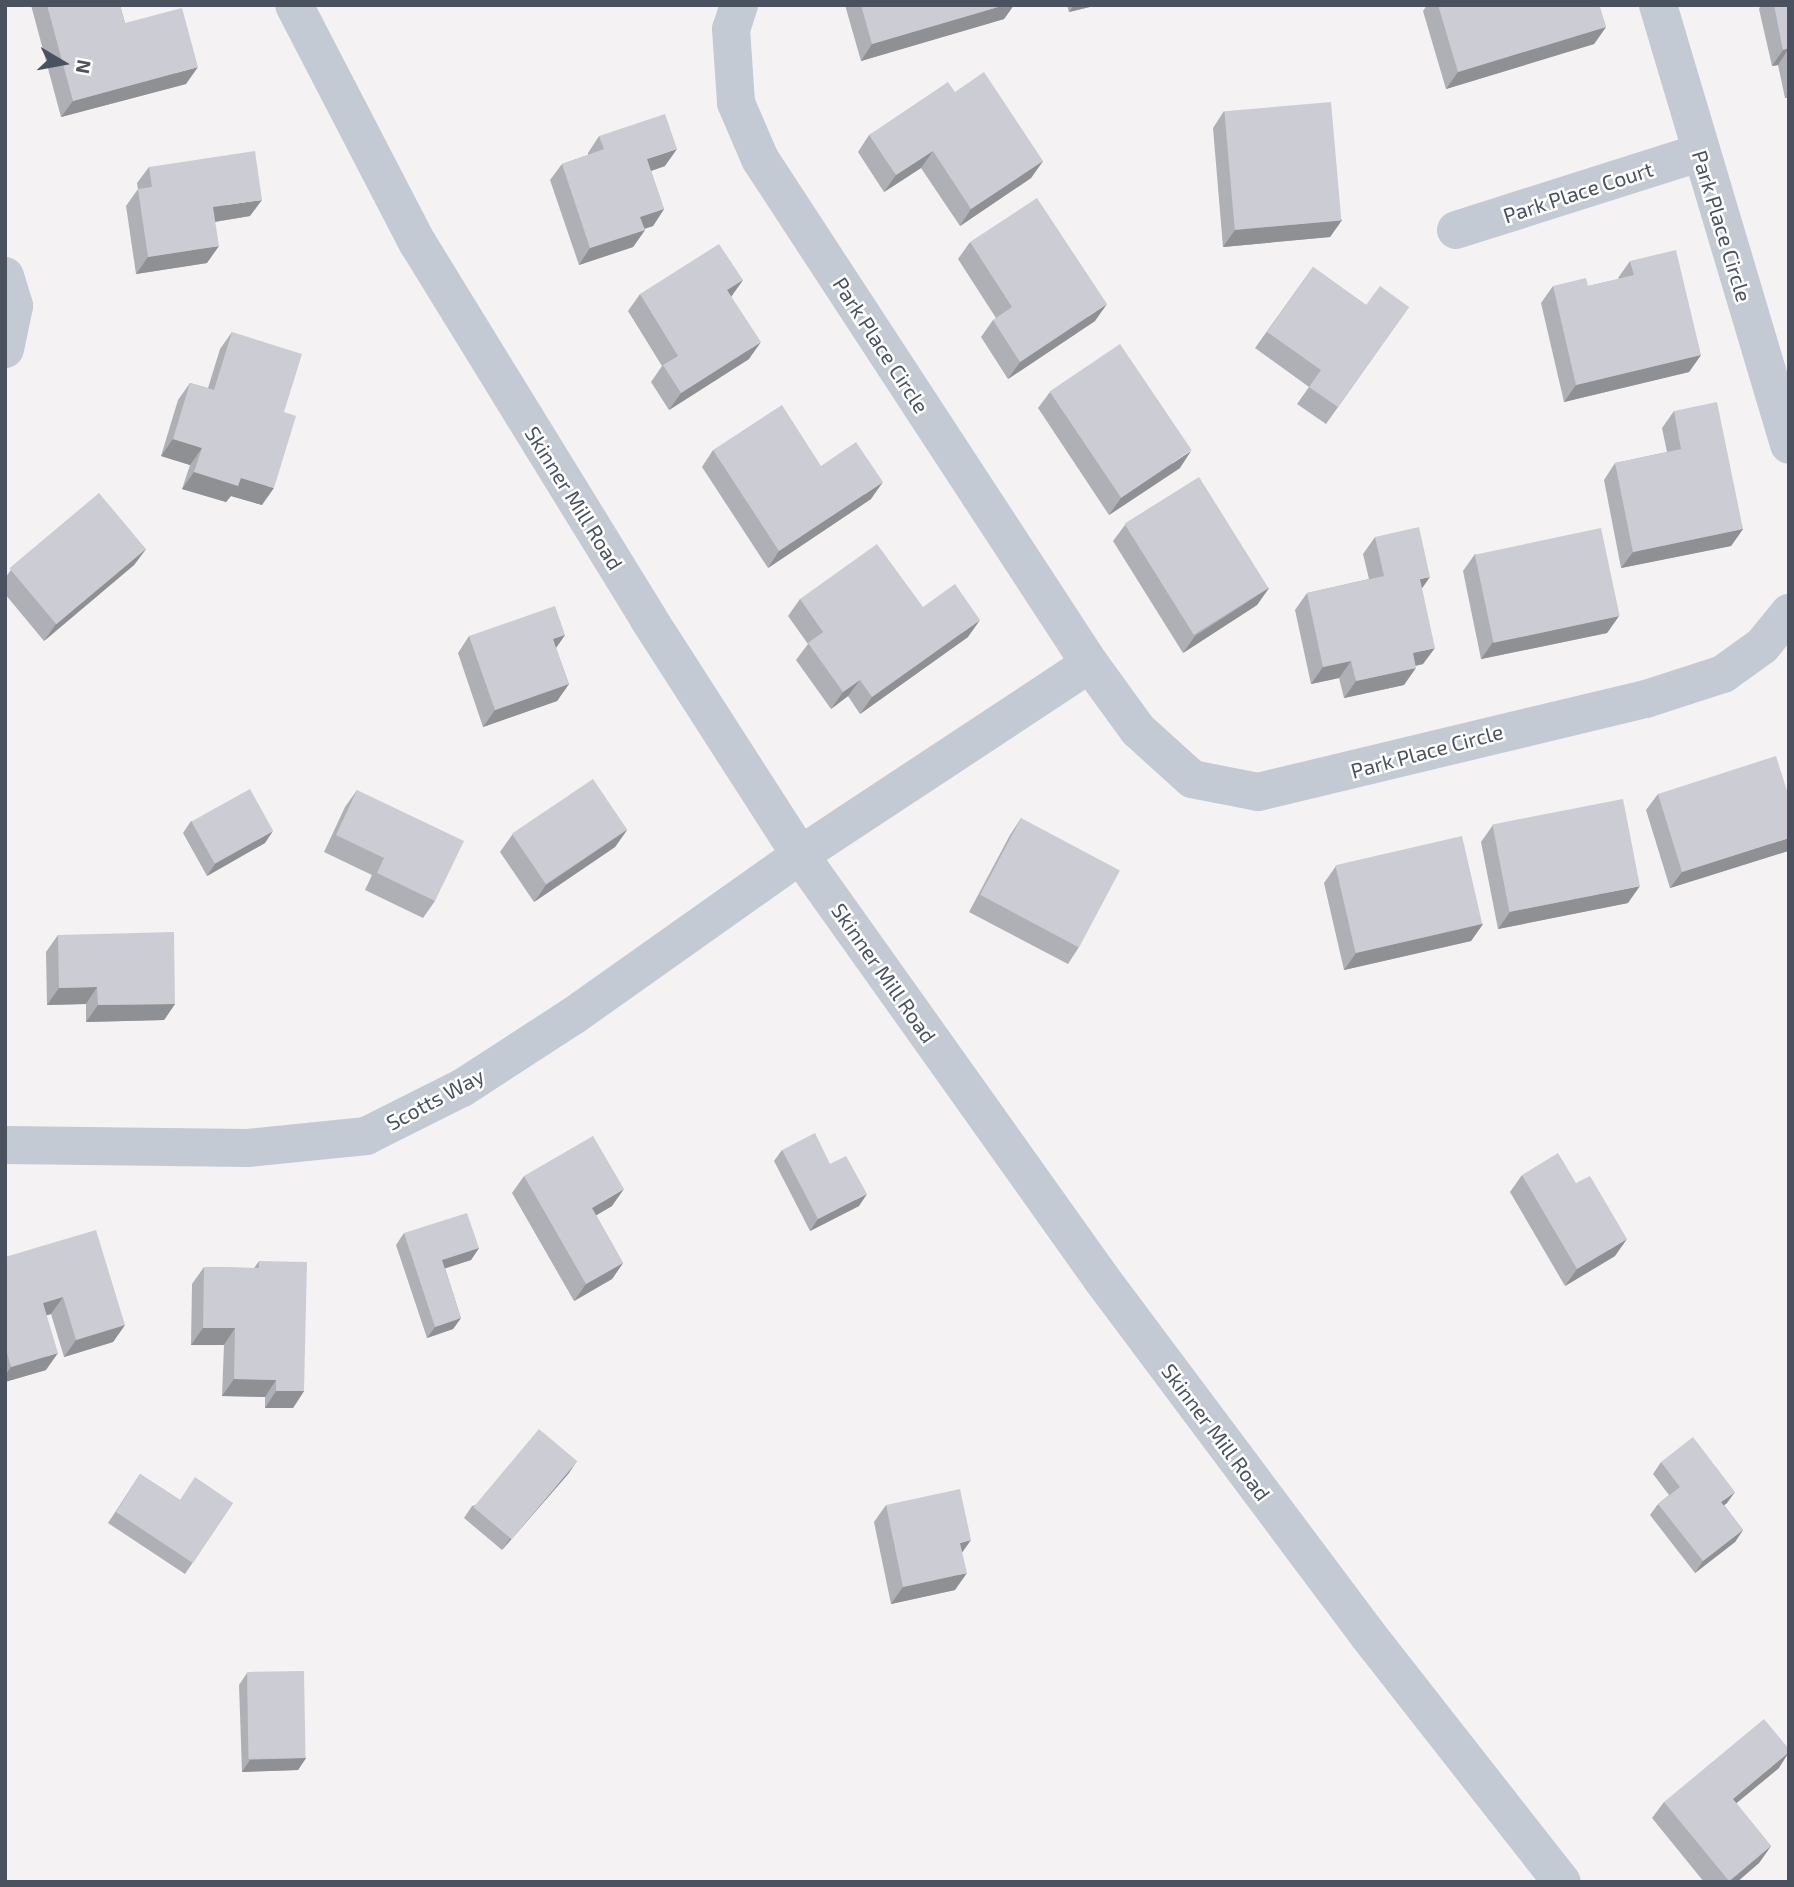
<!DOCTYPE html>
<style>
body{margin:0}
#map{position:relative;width:1794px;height:1887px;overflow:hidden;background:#f4f2f2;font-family:"Exo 2",sans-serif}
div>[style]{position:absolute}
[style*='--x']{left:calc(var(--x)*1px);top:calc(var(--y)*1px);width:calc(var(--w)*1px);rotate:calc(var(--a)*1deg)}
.minor>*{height:38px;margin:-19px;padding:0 19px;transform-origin:19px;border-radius:19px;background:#c3cad3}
.tertiary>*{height:38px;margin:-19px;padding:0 19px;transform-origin:19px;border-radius:19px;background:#c3cad3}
.wall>*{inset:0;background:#afb0b6}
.shaded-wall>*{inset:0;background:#8f9094}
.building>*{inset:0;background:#cccdd4;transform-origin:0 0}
span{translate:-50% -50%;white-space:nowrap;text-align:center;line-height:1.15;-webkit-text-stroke:5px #fff;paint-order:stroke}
.street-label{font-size:21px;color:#4a5260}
.frame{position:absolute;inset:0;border:7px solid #4a5260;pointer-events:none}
.north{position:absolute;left:28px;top:28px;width:70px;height:70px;-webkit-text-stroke:5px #fff;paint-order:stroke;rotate:100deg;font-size:19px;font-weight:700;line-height:28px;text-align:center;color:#4a5260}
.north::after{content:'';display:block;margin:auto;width:24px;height:32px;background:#4a5260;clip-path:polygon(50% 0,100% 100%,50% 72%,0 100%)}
</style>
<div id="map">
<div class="minor">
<div style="--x:739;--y:5;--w:25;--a:108"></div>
<div style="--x:731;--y:29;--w:74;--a:86.1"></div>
<div style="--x:736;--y:103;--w:61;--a:66.8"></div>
<div style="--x:760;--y:159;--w:603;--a:56.84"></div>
<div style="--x:1090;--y:664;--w:82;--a:54"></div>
<div style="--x:1138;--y:730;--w:73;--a:42.2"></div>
<div style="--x:1192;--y:779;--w:67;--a:11.1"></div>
<div style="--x:1258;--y:792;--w:399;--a:-13.5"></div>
<div style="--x:1646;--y:699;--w:81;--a:-18"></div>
<div style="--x:1723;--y:674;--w:48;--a:-35.7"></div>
<div style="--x:1762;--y:646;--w:43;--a:-50.7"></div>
<div style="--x:1658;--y:5;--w:459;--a:73.4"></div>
<div style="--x:1456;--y:230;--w:255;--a:-17.6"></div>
<div style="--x:5;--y:276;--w:31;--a:73"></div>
<div style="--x:14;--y:306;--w:44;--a:101.8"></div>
<div style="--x:5;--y:1145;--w:243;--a:0.7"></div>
<div style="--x:248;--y:1148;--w:119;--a:-5.8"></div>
<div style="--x:366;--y:1136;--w:107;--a:-26.6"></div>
<div style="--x:462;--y:1088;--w:132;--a:-33"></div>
<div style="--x:573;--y:1016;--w:278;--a:-35.3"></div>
<div style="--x:800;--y:855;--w:347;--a:-33.4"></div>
</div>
<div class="tertiary">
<div style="--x:294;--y:5;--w:267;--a:62.6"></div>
<div style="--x:417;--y:242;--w:441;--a:58.4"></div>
<div style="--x:648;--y:618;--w:282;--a:57.3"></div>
<div style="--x:800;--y:855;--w:519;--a:54.56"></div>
<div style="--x:1101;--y:1278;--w:446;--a:53.2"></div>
<div style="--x:1368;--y:1635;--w:314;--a:51.9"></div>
</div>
<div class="wall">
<div style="clip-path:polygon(31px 5px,120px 5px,125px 23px,186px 84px,61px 117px)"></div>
<div style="clip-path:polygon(845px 5px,1014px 5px,1004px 19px,861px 61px)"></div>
<div style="clip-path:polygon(1067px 5px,1098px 5px,1069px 12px)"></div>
<div style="clip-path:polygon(1427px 5px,1599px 5px,1606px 27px,1594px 44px,1446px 89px,1423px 11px)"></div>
<div style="clip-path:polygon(1761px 5px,1789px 5px,1789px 98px,1785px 98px,1778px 65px,1772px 66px,1759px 9px)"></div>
<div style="clip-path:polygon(955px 92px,1043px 161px,1031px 178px,960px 226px,921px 168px,884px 192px,858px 152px,869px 135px)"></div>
<div style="clip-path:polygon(1224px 111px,1342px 220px,1330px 237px,1223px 247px,1213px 128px)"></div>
<div style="clip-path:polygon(599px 136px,665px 166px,651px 171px,664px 209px,653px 226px,644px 229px,645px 230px,633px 247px,579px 265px,550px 180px,562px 164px,588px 155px,588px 153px)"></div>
<div style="clip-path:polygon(149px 167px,250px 216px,215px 222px,207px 263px,136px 274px,126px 206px,138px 189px,137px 183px)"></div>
<div style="clip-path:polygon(970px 242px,1095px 321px,1008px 379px,981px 337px,993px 320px,996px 318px,958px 259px)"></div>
<div style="clip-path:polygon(1630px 261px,1701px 355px,1689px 372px,1564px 402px,1541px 303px,1553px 286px,1588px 286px,1619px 279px,1618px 278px)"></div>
<div style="clip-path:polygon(1313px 267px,1366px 305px,1409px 307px,1326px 424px,1297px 404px,1309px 387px,1255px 348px)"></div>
<div style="clip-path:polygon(743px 280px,731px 296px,749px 359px,669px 410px,651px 382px,662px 366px,628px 311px,640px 294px)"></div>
<div style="clip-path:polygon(232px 332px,284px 412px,262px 505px,231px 496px,226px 502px,182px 489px,190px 465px,161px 456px,178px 400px,190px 383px,208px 388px,220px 349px)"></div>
<div style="clip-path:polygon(1050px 392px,1180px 468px,1109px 515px,1038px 408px)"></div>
<div style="clip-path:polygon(1674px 411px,1743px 529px,1731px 546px,1621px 568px,1604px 480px,1615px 463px,1667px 452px,1662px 428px)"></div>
<div style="clip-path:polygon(713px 450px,821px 466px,871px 499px,768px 568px,702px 467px)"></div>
<div style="clip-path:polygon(1125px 525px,1269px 588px,1257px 605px,1183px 653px,1113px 541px)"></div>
<div style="clip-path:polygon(1375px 537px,1422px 589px,1423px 664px,1415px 666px,1404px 685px,1344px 698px,1339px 678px,1311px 684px,1295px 610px,1307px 593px,1369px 579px,1363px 554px)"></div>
<div style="clip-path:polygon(146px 549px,134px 565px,44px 641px,5px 594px,5px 578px,11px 570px)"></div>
<div style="clip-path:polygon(1475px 554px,1619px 616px,1607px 633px,1481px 659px,1463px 571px)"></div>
<div style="clip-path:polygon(800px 599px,923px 607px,968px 637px,860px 714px,848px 696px,831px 709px,796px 660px,808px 644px,788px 616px)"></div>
<div style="clip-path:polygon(565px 635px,556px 648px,569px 684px,557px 701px,483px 727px,458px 653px,469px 636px)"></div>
<div style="clip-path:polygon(357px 790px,435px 901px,423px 918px,365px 890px,372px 875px,324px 852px,345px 807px)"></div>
<div style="clip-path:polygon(1658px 794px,1788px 851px,1670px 888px,1646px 810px)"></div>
<div style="clip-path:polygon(1021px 818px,1079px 947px,1068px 964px,969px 912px,1010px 835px)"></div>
<div style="clip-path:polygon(191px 821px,265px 843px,207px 876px,183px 833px)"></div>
<div style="clip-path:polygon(1493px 825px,1628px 903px,1498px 929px,1481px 842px)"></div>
<div style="clip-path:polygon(627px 830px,615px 847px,534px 902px,500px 852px,512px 835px)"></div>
<div style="clip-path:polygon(1336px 866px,1483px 924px,1471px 941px,1344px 970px,1324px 883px)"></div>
<div style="clip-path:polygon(58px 935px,175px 1004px,164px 1020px,86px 1022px,86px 1004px,47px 1005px,46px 952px)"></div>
<div style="clip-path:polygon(782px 1150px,830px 1164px,859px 1206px,810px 1231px,774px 1161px)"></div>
<div style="clip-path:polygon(1522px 1175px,1615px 1256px,1565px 1286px,1510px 1192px)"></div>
<div style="clip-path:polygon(524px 1176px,612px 1206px,596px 1215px,623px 1263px,612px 1279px,574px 1301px,512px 1193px)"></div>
<div style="clip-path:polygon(404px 1233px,479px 1248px,471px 1260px,445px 1268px,461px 1318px,453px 1329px,427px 1338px,396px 1245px)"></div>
<div style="clip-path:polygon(5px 1257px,125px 1325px,113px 1342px,64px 1357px,51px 1314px,47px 1315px,46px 1370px,5px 1382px)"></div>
<div style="clip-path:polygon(259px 1261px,304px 1391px,293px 1408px,265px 1408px,265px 1397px,222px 1396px,224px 1345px,191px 1345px,192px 1284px,204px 1267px,254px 1268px)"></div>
<div style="clip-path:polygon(1661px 1462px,1727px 1503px,1724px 1505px,1743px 1530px,1735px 1542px,1695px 1573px,1650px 1515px,1658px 1504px,1669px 1495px,1653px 1474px)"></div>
<div style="clip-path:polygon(569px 1473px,502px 1550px,464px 1518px,472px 1506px)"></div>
<div style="clip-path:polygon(140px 1474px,180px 1500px,233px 1503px,185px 1574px,108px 1523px)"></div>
<div style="clip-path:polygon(886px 1505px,962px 1552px,955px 1590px,891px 1604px,874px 1522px)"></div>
<div style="clip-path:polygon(247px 1673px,306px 1758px,298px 1770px,242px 1772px,239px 1685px)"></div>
<div style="clip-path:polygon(1779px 1768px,1736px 1803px,1771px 1846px,1759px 1863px,1737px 1882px,1704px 1882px,1652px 1818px,1664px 1802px)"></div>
</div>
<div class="shaded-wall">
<div style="clip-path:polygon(1005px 5px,1014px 5px,1004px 19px,861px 61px,872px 44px)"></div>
<div style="clip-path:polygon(1074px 5px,1098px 5px,1069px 12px)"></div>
<div style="clip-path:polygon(1606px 27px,1594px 44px,1446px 89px,1458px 72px)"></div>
<div style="clip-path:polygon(1789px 48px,1778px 65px,1772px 66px,1783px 50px)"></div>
<div style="clip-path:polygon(198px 67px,186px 84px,61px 117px,73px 101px)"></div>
<div style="clip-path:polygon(677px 149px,665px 166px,636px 176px,647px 159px)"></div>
<div style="clip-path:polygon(933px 151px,921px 168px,884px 192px,896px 175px)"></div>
<div style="clip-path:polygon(1043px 161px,1031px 178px,960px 226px,971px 209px)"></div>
<div style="clip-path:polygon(262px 200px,250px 216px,201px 224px,213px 207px)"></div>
<div style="clip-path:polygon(664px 209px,653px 226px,628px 234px,640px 217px)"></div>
<div style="clip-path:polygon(1342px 220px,1330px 237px,1223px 247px,1235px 230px)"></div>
<div style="clip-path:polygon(645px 230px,633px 247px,579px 265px,590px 248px)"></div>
<div style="clip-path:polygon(219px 246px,207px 263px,136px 274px,148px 257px)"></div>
<div style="clip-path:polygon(743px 280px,731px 297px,727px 290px)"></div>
<div style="clip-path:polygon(1107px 304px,1095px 321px,1008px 379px,1020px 362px)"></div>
<div style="clip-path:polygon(761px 342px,749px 359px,669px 410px,681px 393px)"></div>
<div style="clip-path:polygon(1701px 355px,1689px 372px,1564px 402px,1576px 385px)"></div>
<div style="clip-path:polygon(173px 439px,202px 448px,190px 465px,161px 456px)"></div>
<div style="clip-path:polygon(1191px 451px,1180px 468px,1109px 515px,1121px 498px)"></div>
<div style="clip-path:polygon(194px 472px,241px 478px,274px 488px,262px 505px,231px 496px,226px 502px,182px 489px)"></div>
<div style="clip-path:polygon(883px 482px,871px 499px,768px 568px,779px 551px)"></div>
<div style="clip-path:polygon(1743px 529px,1731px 546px,1621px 568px,1633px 552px)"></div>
<div style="clip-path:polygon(146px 549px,134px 565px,44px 641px,56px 624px)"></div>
<div style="clip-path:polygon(1430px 577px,1418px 594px,1420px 579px)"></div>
<div style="clip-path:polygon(1269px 588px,1257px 605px,1183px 653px,1195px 636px)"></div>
<div style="clip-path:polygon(1619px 616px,1607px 633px,1481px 659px,1493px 642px)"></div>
<div style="clip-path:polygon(980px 620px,968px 637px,860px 714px,872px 697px)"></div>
<div style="clip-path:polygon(565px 635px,553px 652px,553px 639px)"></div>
<div style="clip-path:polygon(1435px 648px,1423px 664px,1401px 669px,1413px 653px)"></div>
<div style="clip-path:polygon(1351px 661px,1339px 678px,1311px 684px,1323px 667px)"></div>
<div style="clip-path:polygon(1416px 668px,1404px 685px,1344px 698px,1356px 681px)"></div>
<div style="clip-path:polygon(860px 680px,848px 696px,831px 709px,843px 692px)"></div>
<div style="clip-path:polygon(569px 684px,557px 701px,483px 727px,495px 710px)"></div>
<div style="clip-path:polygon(627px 830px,615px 847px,534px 902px,546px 885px)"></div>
<div style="clip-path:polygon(273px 831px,265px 843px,207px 876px,215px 864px)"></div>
<div style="clip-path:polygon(1789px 838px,1788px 851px,1670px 888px,1682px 872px)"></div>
<div style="clip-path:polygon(1640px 886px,1628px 903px,1498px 929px,1510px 912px)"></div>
<div style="clip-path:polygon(1483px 924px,1471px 941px,1344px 970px,1356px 953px)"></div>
<div style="clip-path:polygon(97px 987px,86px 1004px,47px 1005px,59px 988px)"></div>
<div style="clip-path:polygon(175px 1004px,164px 1020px,86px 1022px,98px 1005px)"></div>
<div style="clip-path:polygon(624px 1189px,612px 1206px,580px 1225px,592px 1208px)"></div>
<div style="clip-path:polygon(867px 1194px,859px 1206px,810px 1231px,818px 1219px)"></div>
<div style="clip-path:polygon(1627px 1239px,1615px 1256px,1565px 1286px,1577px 1269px)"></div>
<div style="clip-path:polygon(479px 1248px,471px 1260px,434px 1272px,442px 1260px)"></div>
<div style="clip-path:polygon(623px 1263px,612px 1279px,574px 1301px,586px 1284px)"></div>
<div style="clip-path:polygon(63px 1297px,51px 1314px,31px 1320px,43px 1303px)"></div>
<div style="clip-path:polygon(461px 1318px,453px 1329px,427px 1338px,435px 1327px)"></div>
<div style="clip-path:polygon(125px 1325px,113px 1342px,64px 1357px,76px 1340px)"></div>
<div style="clip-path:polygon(203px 1328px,235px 1328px,224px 1345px,191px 1345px)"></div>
<div style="clip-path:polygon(58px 1353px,46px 1370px,5px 1382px,5px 1375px,11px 1367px)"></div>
<div style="clip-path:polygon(234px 1379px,276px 1380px,265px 1397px,222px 1396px)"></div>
<div style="clip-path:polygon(276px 1391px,304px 1391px,293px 1408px,265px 1408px)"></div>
<div style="clip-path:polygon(577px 1461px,569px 1473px,502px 1550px,510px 1539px)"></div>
<div style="clip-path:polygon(1735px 1492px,1727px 1503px,1713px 1514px,1721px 1502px)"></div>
<div style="clip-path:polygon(1743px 1530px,1735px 1542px,1695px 1573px,1703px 1561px)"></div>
<div style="clip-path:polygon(971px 1540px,959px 1557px,960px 1543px)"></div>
<div style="clip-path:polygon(967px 1573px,955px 1590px,891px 1604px,903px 1587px)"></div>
<div style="clip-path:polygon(1789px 1752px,1779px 1768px,1721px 1816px,1733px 1799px)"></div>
<div style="clip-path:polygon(306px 1758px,298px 1770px,242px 1772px,250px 1760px)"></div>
<div style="clip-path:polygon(1771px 1846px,1759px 1863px,1737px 1882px,1729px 1882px)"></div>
</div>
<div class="building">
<div style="clip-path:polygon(47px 5px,120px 5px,125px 23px,182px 8px,198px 67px,73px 101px)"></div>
<div style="clip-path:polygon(861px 5px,1005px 5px,872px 44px)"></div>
<div style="clip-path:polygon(1438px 5px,1599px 5px,1606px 27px,1458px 72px)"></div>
<div style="clip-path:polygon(1774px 5px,1789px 5px,1789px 48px,1783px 50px)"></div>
<div style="clip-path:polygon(984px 72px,1043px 161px,971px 209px,933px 151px,896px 175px,869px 135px,948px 82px,955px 92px)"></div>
<div style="left:1331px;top:102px;width:119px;height:107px;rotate:85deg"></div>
<div style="clip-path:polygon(665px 114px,677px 149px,647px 159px,664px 209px,640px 217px,645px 230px,590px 248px,562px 164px,604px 149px,599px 136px)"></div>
<div style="clip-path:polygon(255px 151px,262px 200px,213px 207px,219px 246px,148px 257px,138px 189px,152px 187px,149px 167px)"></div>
<div style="clip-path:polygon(1037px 198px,1107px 304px,1020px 362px,993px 320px,1012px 307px,970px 242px)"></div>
<div style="clip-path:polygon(719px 244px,743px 280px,727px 290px,761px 342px,681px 393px,663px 365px,678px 356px,640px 294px)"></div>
<div style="clip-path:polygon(1676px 250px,1701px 355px,1576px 385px,1553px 286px,1586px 278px,1588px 286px,1634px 275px,1630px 261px)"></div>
<div style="clip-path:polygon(1313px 267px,1366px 305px,1380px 286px,1409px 307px,1338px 407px,1309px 387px,1321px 370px,1267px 332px)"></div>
<div style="clip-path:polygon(232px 332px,302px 354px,284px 412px,296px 416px,274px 488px,241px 478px,238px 486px,194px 472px,202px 448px,173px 439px,190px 383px,214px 390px)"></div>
<div style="left:1120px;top:344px;width:128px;height:85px;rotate:56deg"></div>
<div style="clip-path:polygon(1717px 402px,1743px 529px,1633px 552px,1615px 463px,1681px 449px,1674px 411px)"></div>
<div style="clip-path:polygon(782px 405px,821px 466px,856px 442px,883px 482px,779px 551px,713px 450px)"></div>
<div style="left:1199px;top:477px;width:131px;height:88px;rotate:58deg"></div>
<div style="left:99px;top:493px;width:73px;height:117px;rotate:50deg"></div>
<div style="clip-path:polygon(1419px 527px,1430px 577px,1420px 579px,1435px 648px,1413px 653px,1416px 668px,1356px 681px,1351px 661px,1323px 667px,1307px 593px,1384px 576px,1375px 537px)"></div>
<div style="left:1601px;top:528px;width:90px;height:129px;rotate:78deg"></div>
<div style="clip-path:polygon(877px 544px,923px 607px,955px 584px,980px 620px,872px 697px,860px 680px,843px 692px,808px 643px,823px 632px,800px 599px)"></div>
<div style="clip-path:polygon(555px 606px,565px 635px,553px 639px,569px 684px,495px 710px,469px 636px)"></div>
<div style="clip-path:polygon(1776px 756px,1789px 797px,1789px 838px,1682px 872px,1658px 794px)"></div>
<div style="left:593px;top:779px;width:61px;height:98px;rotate:56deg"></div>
<div style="left:250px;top:789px;width:48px;height:67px;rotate:61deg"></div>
<div style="clip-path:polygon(357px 790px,464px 841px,435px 901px,377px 873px,384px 858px,336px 835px)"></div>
<div style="left:1623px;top:799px;width:89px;height:133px;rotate:79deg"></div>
<div style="left:1021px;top:818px;width:112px;height:87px;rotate:28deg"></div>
<div style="left:1462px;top:836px;width:90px;height:130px;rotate:77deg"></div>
<div style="clip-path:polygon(174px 932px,175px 1004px,98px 1005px,97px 987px,59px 988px,58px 935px)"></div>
<div style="clip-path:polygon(815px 1133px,830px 1164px,846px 1156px,867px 1194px,818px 1219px,782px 1150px)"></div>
<div style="clip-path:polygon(593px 1136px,624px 1189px,592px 1208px,623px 1263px,586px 1284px,524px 1176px)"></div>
<div style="clip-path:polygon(1558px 1153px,1576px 1183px,1590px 1176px,1627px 1239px,1577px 1269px,1522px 1175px)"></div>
<div style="clip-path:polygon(467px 1213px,479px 1248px,442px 1260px,461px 1318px,435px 1327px,404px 1233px)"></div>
<div style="clip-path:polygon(96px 1230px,125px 1325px,76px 1340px,63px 1297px,43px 1303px,58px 1353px,11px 1367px,5px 1346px,5px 1257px)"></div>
<div style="clip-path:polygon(259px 1261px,307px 1262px,304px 1391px,276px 1391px,276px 1380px,234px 1379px,235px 1328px,203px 1328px,204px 1267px,259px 1268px)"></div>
<div style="left:539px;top:1429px;width:50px;height:102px;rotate:40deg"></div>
<div style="clip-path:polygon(1693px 1437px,1735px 1492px,1721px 1502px,1743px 1530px,1703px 1561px,1658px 1504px,1680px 1487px,1661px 1462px)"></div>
<div style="clip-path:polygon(140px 1474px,180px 1500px,195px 1477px,233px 1503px,193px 1563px,116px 1512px)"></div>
<div style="clip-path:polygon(960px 1489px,971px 1540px,960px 1543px,967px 1573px,903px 1587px,886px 1505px)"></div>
<div style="left:304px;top:1671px;width:87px;height:57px;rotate:89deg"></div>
<div style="clip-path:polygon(1764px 1719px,1789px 1749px,1789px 1752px,1733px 1799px,1771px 1846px,1729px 1881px,1664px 1802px)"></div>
</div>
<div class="street-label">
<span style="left:1578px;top:192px;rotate:-18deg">Park Place Court</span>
<span style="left:1722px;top:226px;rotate:73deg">Park Place Circle</span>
<span style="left:881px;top:345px;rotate:57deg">Park Place Circle</span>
<span style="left:574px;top:498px;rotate:58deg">Skinner Mill Road</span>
<span style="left:1427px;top:751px;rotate:-15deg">Park Place Circle</span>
<span style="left:884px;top:973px;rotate:55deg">Skinner Mill Road</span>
<span style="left:435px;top:1099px;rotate:-28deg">Scotts Way</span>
<span style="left:1216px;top:1432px;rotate:53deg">Skinner Mill Road</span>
</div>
<div class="frame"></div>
<div class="north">N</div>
</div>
